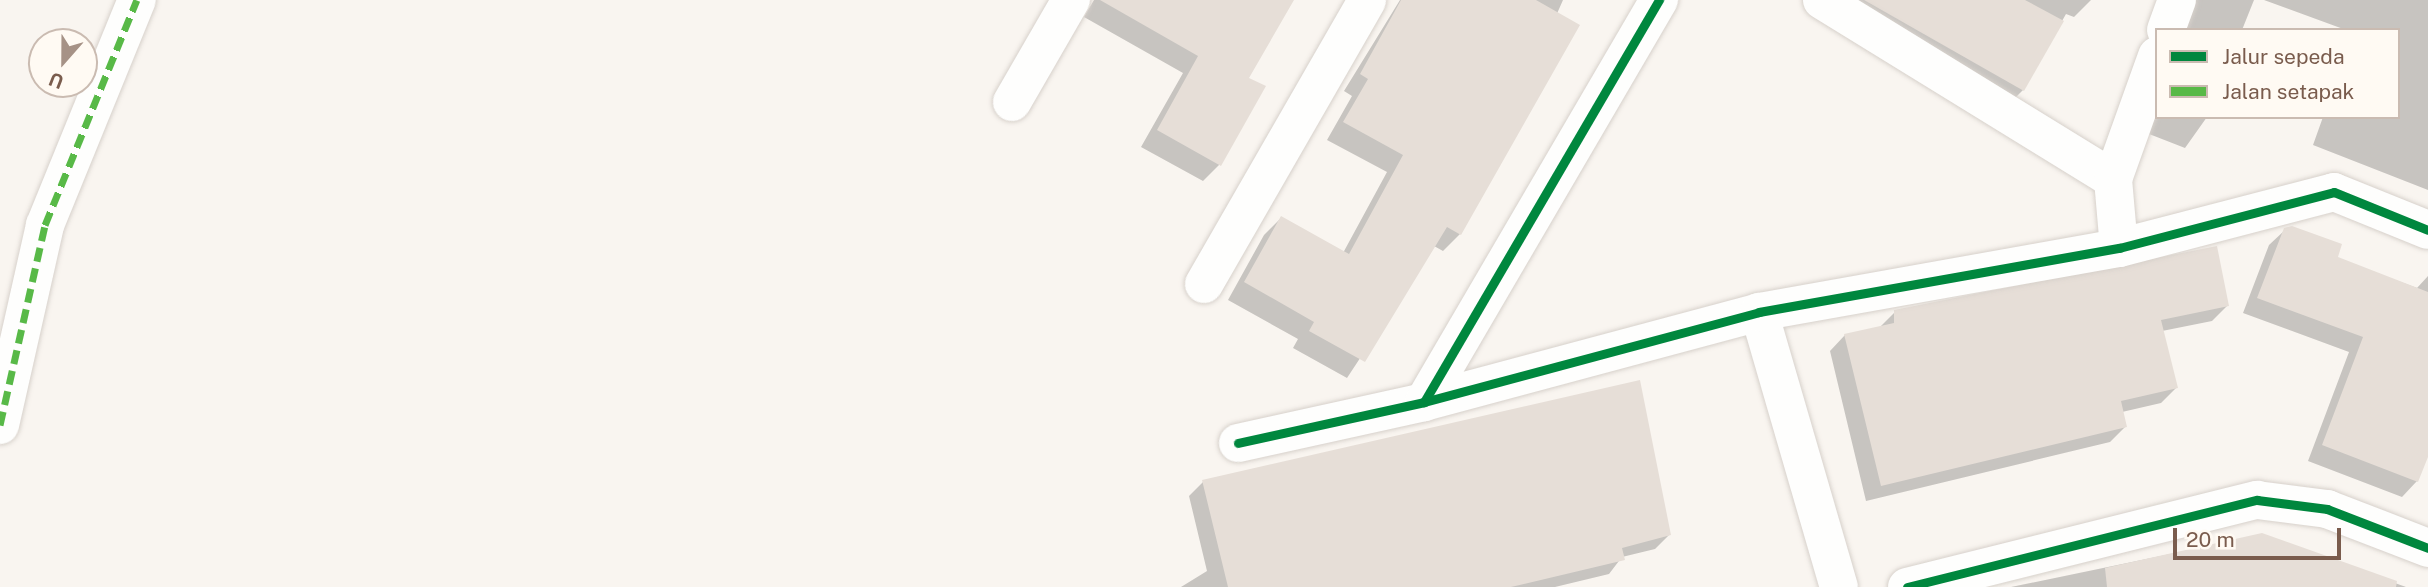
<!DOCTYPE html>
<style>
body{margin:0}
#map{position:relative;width:2428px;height:587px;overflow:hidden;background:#f9f5f0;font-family:"Public Sans",sans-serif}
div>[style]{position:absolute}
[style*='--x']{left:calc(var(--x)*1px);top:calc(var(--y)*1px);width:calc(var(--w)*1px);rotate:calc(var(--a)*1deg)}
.shadow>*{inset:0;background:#0003}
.building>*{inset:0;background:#e6ded7}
.roads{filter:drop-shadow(0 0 2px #d7d1cb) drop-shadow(0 0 2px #d7d1cb)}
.minor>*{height:38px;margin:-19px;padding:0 19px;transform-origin:19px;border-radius:19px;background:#fefefd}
.quiet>*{height:7px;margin-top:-3.5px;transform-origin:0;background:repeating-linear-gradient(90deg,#58b947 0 14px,transparent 0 21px)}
.cycleway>*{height:9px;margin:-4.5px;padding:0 4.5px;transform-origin:4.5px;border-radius:4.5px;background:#00873e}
span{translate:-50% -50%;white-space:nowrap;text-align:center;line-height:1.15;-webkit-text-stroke:6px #fffaf3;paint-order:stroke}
.legend{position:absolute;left:2155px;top:28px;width:245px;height:91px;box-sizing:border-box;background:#fffaf3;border:2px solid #cabbb1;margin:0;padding:9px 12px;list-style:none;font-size:21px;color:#7a5c4d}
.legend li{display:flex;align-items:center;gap:14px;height:35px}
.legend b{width:35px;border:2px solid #cabbb1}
.north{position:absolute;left:28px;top:28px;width:70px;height:70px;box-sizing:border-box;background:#fffaf3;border:2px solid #cabbb1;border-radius:50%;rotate:201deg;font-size:19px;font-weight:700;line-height:28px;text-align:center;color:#7a5c4d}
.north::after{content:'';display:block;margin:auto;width:24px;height:32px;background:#a69286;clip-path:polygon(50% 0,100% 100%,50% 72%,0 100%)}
.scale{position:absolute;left:2173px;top:528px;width:168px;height:32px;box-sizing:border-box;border:4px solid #7a5c4d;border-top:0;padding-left:9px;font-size:21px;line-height:24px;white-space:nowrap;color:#7a5c4d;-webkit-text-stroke:5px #fffaf3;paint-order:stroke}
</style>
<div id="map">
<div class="shadow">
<div style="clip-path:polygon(1094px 0,1292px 0,1247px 78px,1220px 164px,1203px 181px,1141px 147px,1183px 73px,1084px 17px)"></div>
<div style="clip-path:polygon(1400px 0,1563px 0,1460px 234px,1443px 251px,1434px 246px,1347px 378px,1293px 348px,1298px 339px,1228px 300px,1264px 235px,1281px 218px,1343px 253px,1387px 172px,1327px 140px,1352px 96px,1344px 91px)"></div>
<div style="clip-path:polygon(1810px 0,2091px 0,2074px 17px,2066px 14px,2023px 90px,2003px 110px)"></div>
<div style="clip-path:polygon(2186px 0,2254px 0,2242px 30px,2177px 30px)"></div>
<div style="clip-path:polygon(2264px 0,2428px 0,2428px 190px,2313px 145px,2323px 117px,2398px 117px,2398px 30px,2346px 30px)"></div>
<div style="clip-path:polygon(2157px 92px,2157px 117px,2207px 117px,2185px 148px,2144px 132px)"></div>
<div style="clip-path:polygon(2285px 230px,2335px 258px,2417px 288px,2428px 276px,2428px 451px,2417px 481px,2402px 497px,2308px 461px,2349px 352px,2243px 313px,2269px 245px)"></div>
<div style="clip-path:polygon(2228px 305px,2212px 321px,2162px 331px,2176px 388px,2161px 403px,2122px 412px,2125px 427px,2110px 442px,1866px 501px,1830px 351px,1845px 335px,1879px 328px,1895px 312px)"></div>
<div style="clip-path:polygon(1203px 482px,1669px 535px,1655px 549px,1622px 557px,1609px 574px,1555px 587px,1181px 587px,1207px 571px,1189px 496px)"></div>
<div style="clip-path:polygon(2262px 535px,2406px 587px,2011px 587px)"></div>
</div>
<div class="building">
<div style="clip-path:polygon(1100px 0,1294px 0,1249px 78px,1266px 86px,1221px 166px,1157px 130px,1198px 56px)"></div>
<div style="clip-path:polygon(1401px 0,1536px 0,1580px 25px,1461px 235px,1447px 227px,1365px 362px,1309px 331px,1314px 322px,1244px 282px,1281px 216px,1349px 254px,1403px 155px,1343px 122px,1368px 79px,1360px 74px)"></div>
<div style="clip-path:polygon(1864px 0,2025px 0,2064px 21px,2024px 91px)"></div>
<div style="clip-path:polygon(2292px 226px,2342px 244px,2338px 257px,2428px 292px,2428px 457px,2418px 482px,2322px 445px,2363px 337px,2257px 298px,2284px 228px)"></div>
<div style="clip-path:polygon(2217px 246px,2229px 306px,2161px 320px,2178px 388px,2121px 401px,2127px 427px,1881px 486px,1844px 334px,1894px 323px,1894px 310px)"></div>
<div style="clip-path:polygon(1640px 380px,1671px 535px,1622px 548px,1625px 560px,1511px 587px,1228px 587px,1202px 480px)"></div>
<div style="clip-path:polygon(2262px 533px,2397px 581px,2396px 587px,2107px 587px,2105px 568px)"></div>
</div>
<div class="roads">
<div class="minor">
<div style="--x:1822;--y:0;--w:342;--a:31.6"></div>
<div style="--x:2166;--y:30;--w:32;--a:-70"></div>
<div style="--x:1012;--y:102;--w:118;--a:-60"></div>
<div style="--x:2119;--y:248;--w:69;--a:-95"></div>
<div style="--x:2113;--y:179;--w:131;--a:-70.3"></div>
<div style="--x:1204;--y:284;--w:327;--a:-60.1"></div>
<div style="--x:1759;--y:312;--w:286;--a:73.8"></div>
<div style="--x:1424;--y:402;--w:466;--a:-59.7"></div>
<div style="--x:0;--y:425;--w:205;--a:-77.3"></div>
<div style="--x:45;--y:225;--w:243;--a:-67.8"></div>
<div style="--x:1238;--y:443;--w:190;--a:-12.4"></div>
<div style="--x:1424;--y:402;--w:347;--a:-15"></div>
<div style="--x:1759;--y:312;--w:366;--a:-10.1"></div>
<div style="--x:2119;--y:248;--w:222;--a:-14.6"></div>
<div style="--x:2334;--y:192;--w:101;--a:22"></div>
<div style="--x:1907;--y:587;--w:361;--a:-14"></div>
<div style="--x:2257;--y:500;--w:71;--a:7.3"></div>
<div style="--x:2327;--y:509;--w:108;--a:21.1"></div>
</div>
</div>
<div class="quiet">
<div style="--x:0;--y:425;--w:205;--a:-77.3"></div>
<div style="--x:45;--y:225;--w:243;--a:-67.8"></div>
</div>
<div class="cycleway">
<div style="--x:1424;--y:402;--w:466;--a:-59.7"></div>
<div style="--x:1238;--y:443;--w:190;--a:-12.4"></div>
<div style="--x:1424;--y:402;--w:347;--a:-15"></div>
<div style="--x:1759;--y:312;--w:366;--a:-10.1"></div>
<div style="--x:2119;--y:248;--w:222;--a:-14.6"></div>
<div style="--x:2334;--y:192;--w:101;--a:22"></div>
<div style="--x:1907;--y:587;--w:361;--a:-14"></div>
<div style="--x:2257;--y:500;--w:71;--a:7.3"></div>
<div style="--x:2327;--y:509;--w:108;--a:21.1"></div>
</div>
<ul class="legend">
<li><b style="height:9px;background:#00873e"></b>Jalur sepeda</li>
<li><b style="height:9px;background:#58b947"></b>Jalan setapak</li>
</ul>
<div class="north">U</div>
<div class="scale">20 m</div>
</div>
